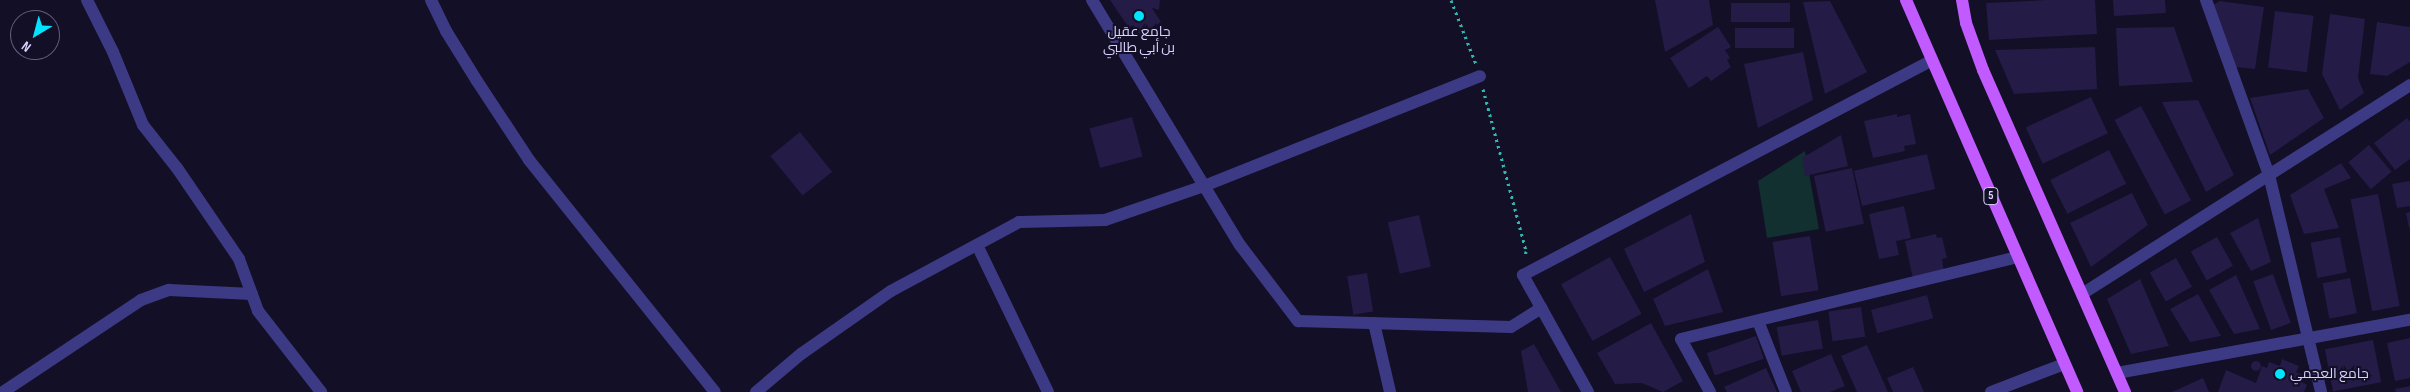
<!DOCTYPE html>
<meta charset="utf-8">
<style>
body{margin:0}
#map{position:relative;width:2410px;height:392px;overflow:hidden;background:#130f26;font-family:"Sofia Sans Condensed",Cairo,sans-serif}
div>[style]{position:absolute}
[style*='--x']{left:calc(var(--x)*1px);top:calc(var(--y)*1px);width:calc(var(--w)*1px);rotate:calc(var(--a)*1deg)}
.green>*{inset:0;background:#12302f}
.building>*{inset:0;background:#241b47;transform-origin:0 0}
.round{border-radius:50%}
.path>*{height:3px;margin-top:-1.5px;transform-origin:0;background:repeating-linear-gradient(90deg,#2fb8b0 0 2.5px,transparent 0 6.5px)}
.minor>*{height:12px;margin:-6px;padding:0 6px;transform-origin:6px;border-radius:6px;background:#3d3a85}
.major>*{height:12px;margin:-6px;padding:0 6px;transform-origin:6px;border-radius:6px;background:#c25bff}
.dots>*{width:14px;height:14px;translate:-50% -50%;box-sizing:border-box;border:2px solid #130f26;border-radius:50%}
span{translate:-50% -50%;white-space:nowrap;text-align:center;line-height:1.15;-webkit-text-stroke:4px #130f26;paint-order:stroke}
.shield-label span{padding:1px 4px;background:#130f26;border:1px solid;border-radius:4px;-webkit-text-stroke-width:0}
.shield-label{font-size:12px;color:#d9d4ff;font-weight:700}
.poi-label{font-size:14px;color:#d9d4ff}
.left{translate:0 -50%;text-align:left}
.north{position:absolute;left:10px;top:10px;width:50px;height:50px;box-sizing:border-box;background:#130f26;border:1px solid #625e7d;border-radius:50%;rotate:217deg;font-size:14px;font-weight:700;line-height:20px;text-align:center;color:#d9d4ff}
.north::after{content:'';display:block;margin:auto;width:18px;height:22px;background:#00e5ff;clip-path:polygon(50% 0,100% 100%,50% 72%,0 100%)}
</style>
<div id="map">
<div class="green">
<div style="clip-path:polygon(1805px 151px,1819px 229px,1767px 238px,1758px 181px)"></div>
</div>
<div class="building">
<div style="clip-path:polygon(1110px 0,1160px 0,1159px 10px,1152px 8px,1161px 22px,1140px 36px,1133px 25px,1129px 28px)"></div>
<div style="clip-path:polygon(1655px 0,1709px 0,1713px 25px,1665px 52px)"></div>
<div style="clip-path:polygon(2047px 0,2095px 0,2097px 34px,1989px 40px,1986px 3px)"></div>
<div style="clip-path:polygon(2113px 0,2165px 0,2166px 13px,2114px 16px)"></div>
<div style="clip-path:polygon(1830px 1px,1867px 72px,1825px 94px,1803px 2px)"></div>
<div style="clip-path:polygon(2220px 1px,2264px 7px,2255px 69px,2235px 67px,2211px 6px)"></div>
<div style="left:1790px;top:3px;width:19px;height:59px;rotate:90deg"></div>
<div style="left:2275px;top:11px;width:39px;height:57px;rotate:7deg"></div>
<div style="clip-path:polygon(2330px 14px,2365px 19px,2358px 78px,2364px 93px,2340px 110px,2322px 74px)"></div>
<div style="clip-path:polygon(2377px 22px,2410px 27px,2410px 62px,2387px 76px,2370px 74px)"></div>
<div style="clip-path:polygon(1718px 27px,1731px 47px,1725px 50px,1730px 58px,1727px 60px,1731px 67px,1711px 81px,1707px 76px,1689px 88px,1670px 58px)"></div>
<div style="clip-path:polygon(2174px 27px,2193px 82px,2119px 86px,2116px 28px)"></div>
<div style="left:1794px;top:28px;width:20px;height:59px;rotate:90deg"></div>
<div style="clip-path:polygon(2095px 47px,2097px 89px,2014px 94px,1995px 50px)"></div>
<div style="clip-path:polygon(1803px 52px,1813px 100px,1758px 128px,1744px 64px)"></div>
<div style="clip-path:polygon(2308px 89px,2324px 118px,2270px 155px,2250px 98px)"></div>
<div style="left:2091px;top:97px;width:40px;height:72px;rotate:65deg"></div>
<div style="clip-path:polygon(2198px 100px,2234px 175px,2206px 192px,2162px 102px)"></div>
<div style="left:2141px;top:106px;width:107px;height:30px;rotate:62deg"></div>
<div style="clip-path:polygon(1897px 114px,1897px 117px,1910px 114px,1916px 144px,1904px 146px,1905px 151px,1873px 158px,1864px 121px)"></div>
<div style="left:1132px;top:117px;width:41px;height:44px;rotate:75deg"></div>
<div style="clip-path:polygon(2407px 118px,2410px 122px,2410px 159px,2395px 170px,2374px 143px)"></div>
<div style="left:800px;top:132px;width:51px;height:38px;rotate:51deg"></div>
<div style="clip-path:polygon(1841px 135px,1848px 166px,1805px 176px,1802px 158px)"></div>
<div style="left:2369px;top:145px;width:35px;height:27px;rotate:50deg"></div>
<div style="left:2109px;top:150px;width:38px;height:66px;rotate:63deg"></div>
<div style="left:1927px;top:154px;width:36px;height:75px;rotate:77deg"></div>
<div style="clip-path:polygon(2341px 163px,2351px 178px,2324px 189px,2339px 228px,2304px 234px,2290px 195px)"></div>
<div style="left:1852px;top:168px;width:57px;height:39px;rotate:78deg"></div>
<div style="clip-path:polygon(2410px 181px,2410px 206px,2397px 208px,2392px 184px)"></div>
<div style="clip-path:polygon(2132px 193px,2148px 225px,2091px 267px,2070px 223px)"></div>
<div style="left:2378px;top:194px;width:114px;height:28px;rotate:79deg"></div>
<div style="clip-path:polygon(1904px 206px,1911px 238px,1896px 241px,1899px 255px,1879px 259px,1869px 214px)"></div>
<div style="clip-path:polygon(2410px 212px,2410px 228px,2409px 228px,2406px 213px)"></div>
<div style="clip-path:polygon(1691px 214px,1705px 262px,1644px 292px,1624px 249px)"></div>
<div style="left:1419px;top:215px;width:53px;height:32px;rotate:77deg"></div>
<div style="clip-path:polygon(2258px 218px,2271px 262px,2251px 271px,2230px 233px)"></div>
<div style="clip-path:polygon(1936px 234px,1937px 238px,1942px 237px,1947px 258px,1942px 259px,1944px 272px,1913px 279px,1905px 241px)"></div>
<div style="left:1810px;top:236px;width:55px;height:38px;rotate:81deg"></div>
<div style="left:2217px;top:237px;width:33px;height:30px;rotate:61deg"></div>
<div style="left:2340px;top:237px;width:36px;height:30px;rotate:79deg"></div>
<div style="left:1610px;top:257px;width:65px;height:56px;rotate:61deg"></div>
<div style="left:2176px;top:258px;width:33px;height:30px;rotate:61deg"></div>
<div style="clip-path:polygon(1708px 269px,1723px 312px,1665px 326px,1653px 299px)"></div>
<div style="left:1367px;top:273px;width:39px;height:20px;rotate:81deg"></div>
<div style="left:2273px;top:274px;width:52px;height:21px;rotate:70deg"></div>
<div style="clip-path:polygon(2236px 275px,2260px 329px,2234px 334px,2209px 290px)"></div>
<div style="left:2350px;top:278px;width:36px;height:28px;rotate:79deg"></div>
<div style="clip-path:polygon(2140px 279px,2169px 346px,2131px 354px,2107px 299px)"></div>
<div style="clip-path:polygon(2198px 294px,2221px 336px,2190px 342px,2170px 309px)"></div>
<div style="left:1927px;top:295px;width:24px;height:58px;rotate:75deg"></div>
<div style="left:1861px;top:307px;width:30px;height:33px;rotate:82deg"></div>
<div style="left:1818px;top:320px;width:29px;height:42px;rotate:80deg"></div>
<div style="clip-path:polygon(1651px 323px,1683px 381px,1663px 392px,1642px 383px,1615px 384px,1597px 353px)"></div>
<div style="left:1756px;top:336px;width:24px;height:52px;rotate:71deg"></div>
<div style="clip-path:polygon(2410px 338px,2410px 378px,2395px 381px,2387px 343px)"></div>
<div style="left:2373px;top:340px;width:43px;height:49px;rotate:79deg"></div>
<div style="clip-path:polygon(1534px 344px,1561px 392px,1528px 392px,1521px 351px)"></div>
<div style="clip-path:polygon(1867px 345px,1888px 392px,1857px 392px,1841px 356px)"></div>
<div style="clip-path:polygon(1831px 354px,1845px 386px,1830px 392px,1801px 392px,1792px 371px)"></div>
<div style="clip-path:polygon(2282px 359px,2299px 366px,2296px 372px,2305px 376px,2302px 382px,2307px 385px,2304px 392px,2218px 392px,2226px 370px,2256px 383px,2262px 366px,2267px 368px,2269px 362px,2280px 366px)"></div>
<div class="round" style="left:2251px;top:361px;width:10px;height:10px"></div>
<div style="clip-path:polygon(1913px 367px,1924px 392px,1893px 392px,1887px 378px)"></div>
<div style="clip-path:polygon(1766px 368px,1777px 392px,1727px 392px,1724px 387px)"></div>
<div style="clip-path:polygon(2203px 378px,2209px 392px,2172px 392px)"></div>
<div style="clip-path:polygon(2410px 386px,2410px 392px,2396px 392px,2395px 389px)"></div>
</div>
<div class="path">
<div style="--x:1451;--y:0;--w:69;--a:68.7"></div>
<div style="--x:1483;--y:89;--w:168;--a:75.1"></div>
<div style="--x:1526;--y:251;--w:6;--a:99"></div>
</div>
<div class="minor">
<div style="--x:87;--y:0;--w:58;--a:63.4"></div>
<div style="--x:113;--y:52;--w:79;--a:67.7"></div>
<div style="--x:143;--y:125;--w:55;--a:51.7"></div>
<div style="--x:177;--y:168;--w:110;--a:55.7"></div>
<div style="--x:239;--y:259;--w:55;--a:69.9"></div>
<div style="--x:258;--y:311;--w:103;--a:52.1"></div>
<div style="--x:431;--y:0;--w:34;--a:64"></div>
<div style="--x:446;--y:31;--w:59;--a:58.2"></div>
<div style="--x:477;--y:81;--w:95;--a:56.6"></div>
<div style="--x:529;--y:160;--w:297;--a:51.3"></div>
<div style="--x:1092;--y:0;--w:286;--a:58.9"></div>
<div style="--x:1240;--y:245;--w:96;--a:52.7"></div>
<div style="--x:1298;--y:321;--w:213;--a:1.6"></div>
<div style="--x:1511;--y:327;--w:36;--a:-32"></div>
<div style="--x:2206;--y:0;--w:186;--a:70.2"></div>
<div style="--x:2269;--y:175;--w:223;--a:76.5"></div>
<div style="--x:977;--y:245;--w:163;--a:64.2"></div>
<div style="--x:2082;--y:294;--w:389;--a:-32.5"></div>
<div style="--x:1758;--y:321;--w:76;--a:68.5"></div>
<div style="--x:1374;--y:323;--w:71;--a:76.9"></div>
<div style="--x:2117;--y:373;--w:298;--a:-10.3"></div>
<div style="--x:3;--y:392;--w:166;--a:-33.7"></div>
<div style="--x:141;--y:300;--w:30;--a:-20"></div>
<div style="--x:169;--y:290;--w:83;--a:2.8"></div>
<div style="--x:756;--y:392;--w:59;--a:-40.2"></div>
<div style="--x:801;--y:354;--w:110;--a:-35"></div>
<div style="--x:891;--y:291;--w:145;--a:-28.3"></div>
<div style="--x:1019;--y:222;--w:86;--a:-1.3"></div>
<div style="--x:1105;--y:220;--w:105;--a:-19"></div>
<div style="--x:1204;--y:186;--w:297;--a:-21.7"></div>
<div style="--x:1588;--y:392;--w:134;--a:-119.1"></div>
<div style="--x:1523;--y:275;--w:462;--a:-27.7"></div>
<div style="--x:1710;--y:392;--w:60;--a:-118.7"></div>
<div style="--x:1681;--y:339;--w:347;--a:-13.7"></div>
<div style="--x:1991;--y:392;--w:78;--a:-21"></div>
</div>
<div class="major">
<div style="--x:1906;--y:0;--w:428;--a:66.4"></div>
<div style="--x:1962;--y:0;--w:23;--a:80"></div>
<div style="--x:1966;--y:23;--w:50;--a:70.1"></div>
<div style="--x:1983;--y:70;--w:352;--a:66.2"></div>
</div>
<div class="dots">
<div style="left:1139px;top:16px;background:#00e5ff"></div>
<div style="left:2280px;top:374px;background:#00e5ff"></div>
</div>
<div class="shield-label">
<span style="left:1991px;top:196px">5</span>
</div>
<div class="poi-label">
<span style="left:1139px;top:40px">جامع عقيل<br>بن أبي طالبي</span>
<span class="left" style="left:2290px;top:374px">جامع العجمي</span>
</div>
<div class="north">N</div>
</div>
